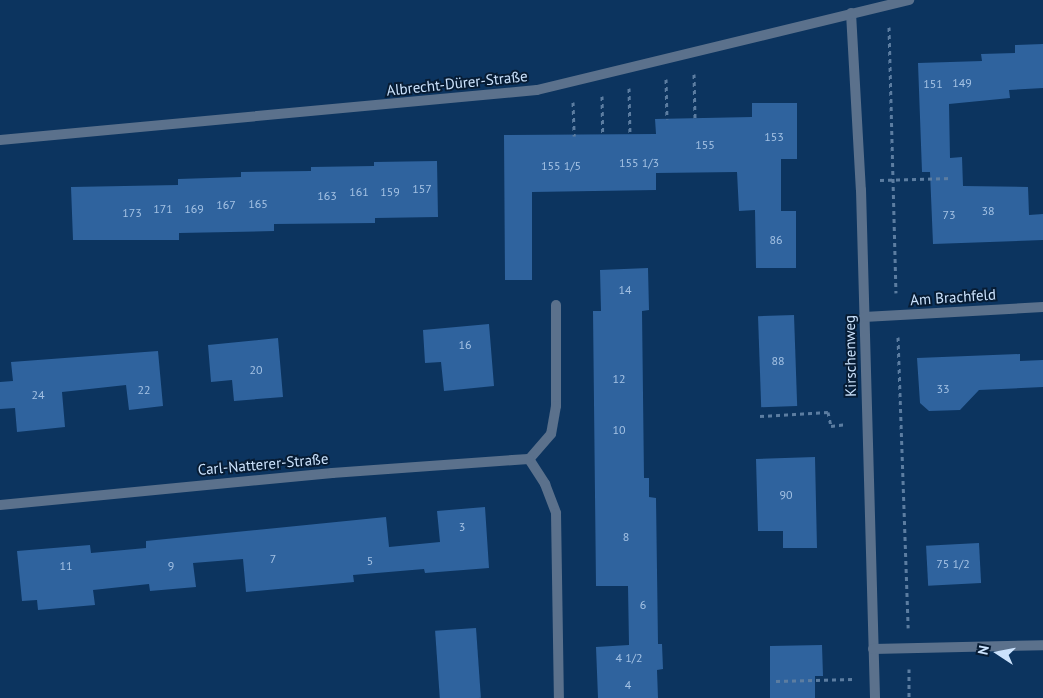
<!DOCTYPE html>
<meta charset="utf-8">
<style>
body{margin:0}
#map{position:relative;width:1043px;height:698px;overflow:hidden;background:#0c345f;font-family:"PT Sans",sans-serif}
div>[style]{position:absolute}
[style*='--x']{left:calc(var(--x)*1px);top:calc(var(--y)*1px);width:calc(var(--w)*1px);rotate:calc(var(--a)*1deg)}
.building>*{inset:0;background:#2f639e;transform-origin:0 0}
.path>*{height:3px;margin-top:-1.5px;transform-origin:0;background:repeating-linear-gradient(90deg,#5c7da1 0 4px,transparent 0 8px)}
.street>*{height:10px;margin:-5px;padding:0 5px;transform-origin:5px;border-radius:5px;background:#5b718c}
span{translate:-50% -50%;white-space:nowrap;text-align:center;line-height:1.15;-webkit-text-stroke:4px #071c34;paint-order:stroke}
.number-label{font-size:12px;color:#a4c2e4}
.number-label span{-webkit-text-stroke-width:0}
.street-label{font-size:15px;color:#cbe2fc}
.north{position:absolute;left:973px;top:628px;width:50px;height:50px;-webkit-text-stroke:4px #071c34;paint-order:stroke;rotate:281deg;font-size:14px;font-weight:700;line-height:20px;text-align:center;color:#cbe2fc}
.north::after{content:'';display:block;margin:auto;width:18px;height:22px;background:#cbe2fc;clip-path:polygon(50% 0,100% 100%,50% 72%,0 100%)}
</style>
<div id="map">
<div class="building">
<div style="clip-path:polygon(1043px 44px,1043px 88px,1009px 90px,1010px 98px,949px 104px,950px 158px,962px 157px,963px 186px,1028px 187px,1029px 215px,1043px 214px,1043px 240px,933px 244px,930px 172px,922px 172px,918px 63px,982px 61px,981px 54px,1015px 53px,1015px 45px)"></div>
<div style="clip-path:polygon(752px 103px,797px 103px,797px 159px,781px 159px,781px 211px,796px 211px,796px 268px,756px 268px,755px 210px,739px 211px,737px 172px,656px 173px,656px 190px,532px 192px,532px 280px,505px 280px,504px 135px,656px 134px,655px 119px,752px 117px)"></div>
<div style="clip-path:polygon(437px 161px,438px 217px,375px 218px,375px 223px,274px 224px,274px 231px,179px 233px,179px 240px,73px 240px,71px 187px,178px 185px,178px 179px,241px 177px,241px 172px,311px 171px,311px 167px,374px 166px,374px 162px)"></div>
<div style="clip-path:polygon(648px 268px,649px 310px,642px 311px,644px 478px,649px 478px,649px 497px,656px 498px,658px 644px,662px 644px,663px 669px,657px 670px,658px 698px,598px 698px,596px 647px,629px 645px,628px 586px,596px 586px,593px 311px,601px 311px,600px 270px)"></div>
<div style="left:794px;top:315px;width:91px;height:36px;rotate:88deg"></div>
<div style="clip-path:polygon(489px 324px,494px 386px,444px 391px,441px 362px,425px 363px,423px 330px)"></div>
<div style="clip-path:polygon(278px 338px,283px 397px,234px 401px,232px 380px,211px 382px,208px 345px)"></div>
<div style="clip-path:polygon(158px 351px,163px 406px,129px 410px,126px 385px,62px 392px,65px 427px,17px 432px,15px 408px,0 409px,0 382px,13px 381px,11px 362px)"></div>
<div style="clip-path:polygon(1020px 354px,1020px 361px,1043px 360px,1043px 387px,979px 390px,960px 410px,929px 411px,920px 403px,917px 358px)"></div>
<div style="clip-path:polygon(815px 457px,817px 548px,783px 548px,783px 531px,758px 531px,756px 459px)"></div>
<div style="clip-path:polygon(485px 507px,489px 568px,425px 573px,424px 569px,353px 575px,354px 582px,246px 592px,243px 559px,193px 563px,196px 587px,150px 591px,149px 584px,93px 590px,95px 605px,38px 610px,37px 600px,22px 601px,17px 551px,90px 545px,91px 553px,146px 548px,146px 541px,386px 517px,389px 547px,440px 542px,437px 511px)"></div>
<div style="left:979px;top:543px;width:40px;height:53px;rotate:87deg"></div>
<div style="left:476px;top:628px;width:70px;height:41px;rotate:86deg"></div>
<div style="clip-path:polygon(822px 645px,823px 676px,815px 676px,815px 698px,770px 698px,770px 646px)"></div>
</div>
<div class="path">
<div style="--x:889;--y:27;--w:266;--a:88.5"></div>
<div style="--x:694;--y:74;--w:44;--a:88.7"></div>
<div style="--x:666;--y:79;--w:40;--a:88.6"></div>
<div style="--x:629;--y:88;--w:47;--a:88.8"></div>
<div style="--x:602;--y:96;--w:39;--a:89"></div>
<div style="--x:573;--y:102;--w:34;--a:88"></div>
<div style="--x:880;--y:180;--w:72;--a:-1.6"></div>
<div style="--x:898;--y:337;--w:291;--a:88"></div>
<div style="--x:760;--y:416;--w:68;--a:-3.4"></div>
<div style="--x:828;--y:412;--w:14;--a:78"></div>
<div style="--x:831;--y:426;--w:16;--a:-7"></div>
<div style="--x:909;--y:669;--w:29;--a:90"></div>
<div style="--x:776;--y:681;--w:77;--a:-1.5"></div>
</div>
<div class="street">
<div style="--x:851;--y:13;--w:177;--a:86.8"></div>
<div style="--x:861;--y:190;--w:508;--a:88.42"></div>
<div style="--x:0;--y:140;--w:539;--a:-5.32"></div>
<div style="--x:537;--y:90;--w:383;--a:-13.6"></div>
<div style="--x:556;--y:305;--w:101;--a:90"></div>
<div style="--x:556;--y:406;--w:28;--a:100"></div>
<div style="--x:551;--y:434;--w:33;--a:131"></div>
<div style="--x:529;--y:459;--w:30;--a:57"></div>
<div style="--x:545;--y:484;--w:31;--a:69"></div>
<div style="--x:556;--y:513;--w:185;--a:89.1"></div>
<div style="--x:864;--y:317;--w:179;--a:-3.2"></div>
<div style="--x:0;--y:505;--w:334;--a:-5.5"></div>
<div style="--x:332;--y:473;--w:197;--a:-4.1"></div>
<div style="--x:873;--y:649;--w:170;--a:-1.3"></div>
</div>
<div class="number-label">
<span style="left:962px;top:83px">149</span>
<span style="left:933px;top:84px">151</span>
<span style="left:774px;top:137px">153</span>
<span style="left:705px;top:145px">155</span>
<span style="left:639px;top:163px">155 1/3</span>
<span style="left:561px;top:166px">155 1/5</span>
<span style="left:422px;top:189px">157</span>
<span style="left:359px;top:192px">161</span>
<span style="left:390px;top:192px">159</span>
<span style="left:327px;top:196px">163</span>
<span style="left:258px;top:204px">165</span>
<span style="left:226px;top:205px">167</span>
<span style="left:163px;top:209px">171</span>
<span style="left:194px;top:209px">169</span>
<span style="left:988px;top:211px">38</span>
<span style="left:132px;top:213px">173</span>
<span style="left:949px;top:215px">73</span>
<span style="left:776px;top:240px">86</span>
<span style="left:625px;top:290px">14</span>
<span style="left:465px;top:345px">16</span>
<span style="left:778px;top:361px">88</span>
<span style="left:256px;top:370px">20</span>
<span style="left:619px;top:379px">12</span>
<span style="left:943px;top:389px">33</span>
<span style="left:144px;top:390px">22</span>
<span style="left:38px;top:395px">24</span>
<span style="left:619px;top:430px">10</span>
<span style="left:786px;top:495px">90</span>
<span style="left:462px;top:527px">3</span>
<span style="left:626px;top:537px">8</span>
<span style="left:273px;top:559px">7</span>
<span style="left:370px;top:561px">5</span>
<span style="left:953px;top:564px">75 1/2</span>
<span style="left:66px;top:566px">11</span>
<span style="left:171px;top:566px">9</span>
<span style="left:643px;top:605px">6</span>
<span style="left:629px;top:658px">4 1/2</span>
<span style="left:628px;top:685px">4</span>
</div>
<div class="street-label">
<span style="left:457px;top:83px;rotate:-6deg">Albrecht-Dürer-Straße</span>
<span style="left:953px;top:297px;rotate:-4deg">Am Brachfeld</span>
<span style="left:850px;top:356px;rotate:-91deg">Kirschenweg</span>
<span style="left:263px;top:464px;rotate:-5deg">Carl-Natterer-Straße</span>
</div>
<div class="north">N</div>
</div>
